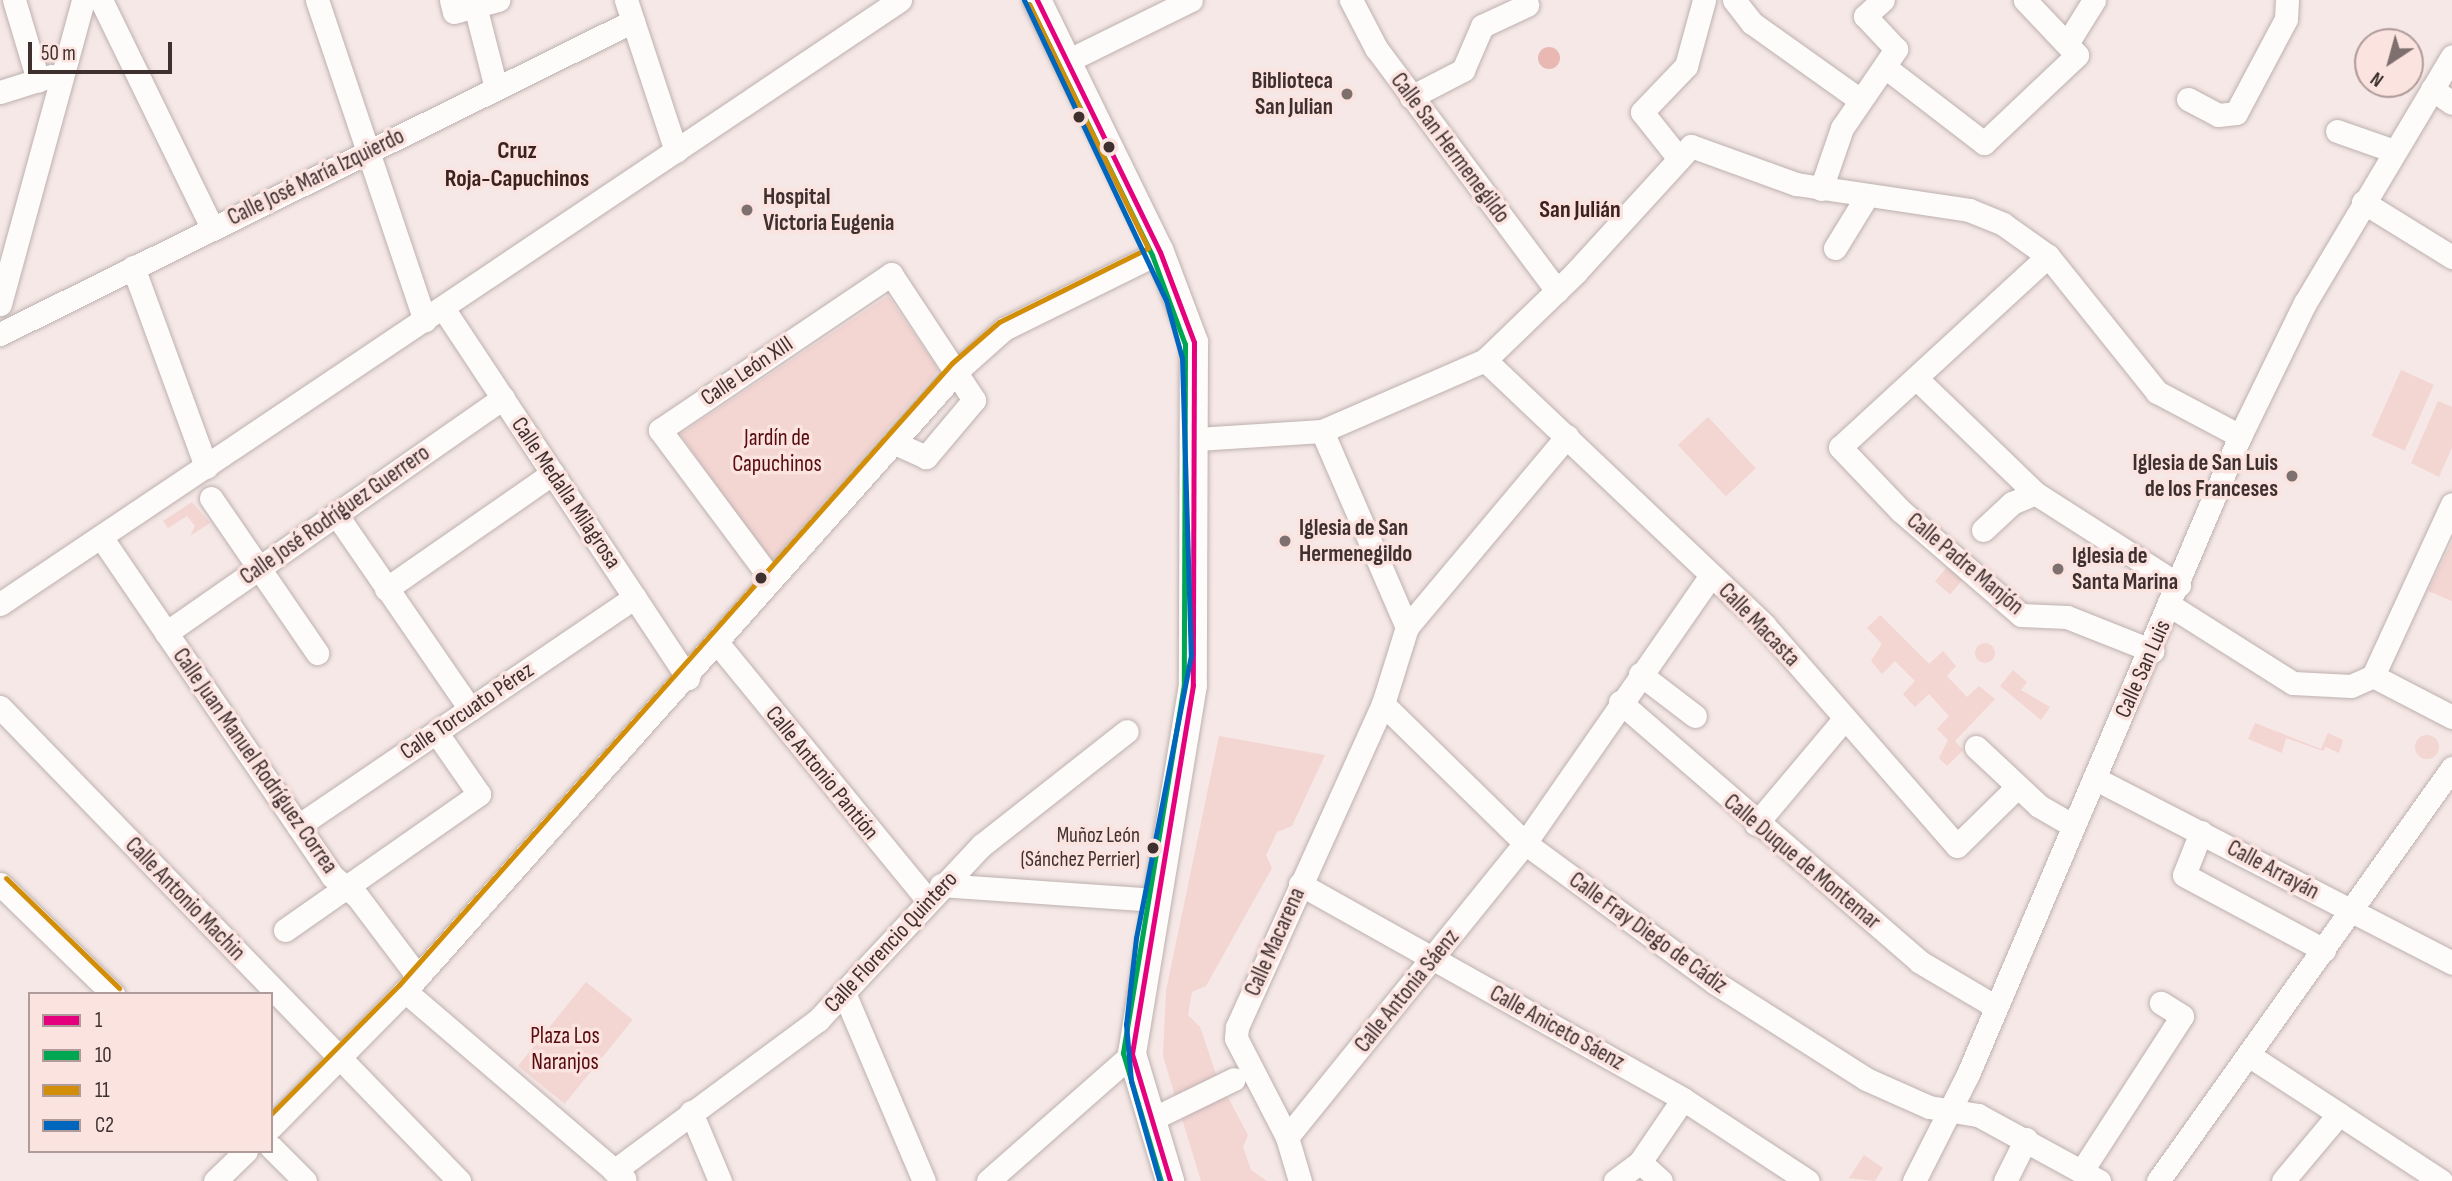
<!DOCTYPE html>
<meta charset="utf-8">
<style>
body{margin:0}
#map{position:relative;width:2452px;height:1181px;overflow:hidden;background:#f5e8e6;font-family:"Sofia Sans Condensed",sans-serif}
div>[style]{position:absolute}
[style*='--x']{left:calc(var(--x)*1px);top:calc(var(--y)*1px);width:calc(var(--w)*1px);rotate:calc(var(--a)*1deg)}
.green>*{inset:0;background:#f3d5d2;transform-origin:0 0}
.round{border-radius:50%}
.water>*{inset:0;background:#e9b8b3}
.roads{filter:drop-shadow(0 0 2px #bdb1af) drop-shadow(0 0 2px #bdb1af)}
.minor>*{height:23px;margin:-11.5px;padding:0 11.5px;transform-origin:11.5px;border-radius:11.5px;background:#fefcfb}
.major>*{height:28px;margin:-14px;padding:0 14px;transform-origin:14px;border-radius:14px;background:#fefcfb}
.bus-1>*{height:5px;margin:-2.5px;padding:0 2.5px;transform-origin:2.5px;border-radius:2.5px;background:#e5007d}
.bus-2>*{height:5px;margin:-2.5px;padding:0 2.5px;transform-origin:2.5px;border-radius:2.5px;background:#00a651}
.bus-3>*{height:5px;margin:-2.5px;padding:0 2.5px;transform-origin:2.5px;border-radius:2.5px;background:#d28e09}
.bus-4>*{height:5px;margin:-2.5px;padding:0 2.5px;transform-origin:2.5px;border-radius:2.5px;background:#0065bd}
.dots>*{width:19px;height:19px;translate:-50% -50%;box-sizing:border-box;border:4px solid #fbe3e0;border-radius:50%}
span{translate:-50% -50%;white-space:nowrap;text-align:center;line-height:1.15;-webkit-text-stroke:7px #fbe3e0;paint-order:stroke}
.bus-label{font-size:21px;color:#3e302e}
.right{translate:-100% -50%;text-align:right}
.poi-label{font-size:23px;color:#3e302e;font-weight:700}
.left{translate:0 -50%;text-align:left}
.street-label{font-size:23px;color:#3e302e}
.park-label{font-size:23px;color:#570b0d}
.neighbourhood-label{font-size:24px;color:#3d211f;font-weight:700}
.legend{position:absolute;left:28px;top:992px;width:245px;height:161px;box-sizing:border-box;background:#fbe3e0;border:2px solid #af9b99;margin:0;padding:9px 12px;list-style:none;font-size:21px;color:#3e302e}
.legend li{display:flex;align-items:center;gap:14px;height:35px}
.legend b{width:35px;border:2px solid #af9b99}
.north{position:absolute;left:2354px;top:28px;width:70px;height:70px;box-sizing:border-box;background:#fbe3e0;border:2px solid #af9b99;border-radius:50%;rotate:216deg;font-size:19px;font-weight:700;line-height:28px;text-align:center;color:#3e302e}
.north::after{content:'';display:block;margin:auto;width:24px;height:32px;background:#7e706e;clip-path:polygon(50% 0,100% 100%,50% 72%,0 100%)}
.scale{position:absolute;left:28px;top:42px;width:144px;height:32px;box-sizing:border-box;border:4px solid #3e302e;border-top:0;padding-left:9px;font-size:21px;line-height:24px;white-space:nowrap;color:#3e302e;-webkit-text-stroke:5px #fbe3e0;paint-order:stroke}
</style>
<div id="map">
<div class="green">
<div style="clip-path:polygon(888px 296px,939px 370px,771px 562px,680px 434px)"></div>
<div style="left:2401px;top:370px;width:36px;height:72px;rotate:24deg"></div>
<div style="clip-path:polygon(2438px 401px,2452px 407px,2452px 447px,2439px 477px,2411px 463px)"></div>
<div style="left:1708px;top:417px;width:70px;height:41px;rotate:47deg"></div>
<div style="clip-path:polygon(192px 502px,210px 523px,190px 536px,195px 526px,187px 516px,168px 528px,163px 521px)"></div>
<div style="clip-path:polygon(2452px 542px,2452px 601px,2428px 591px)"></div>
<div style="left:1950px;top:564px;width:20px;height:23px;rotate:41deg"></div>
<div style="clip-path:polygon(1880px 615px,1929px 664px,1943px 651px,1956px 666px,1947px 676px,1967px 697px,1979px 686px,1995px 699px,1955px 741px,1963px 750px,1947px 766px,1939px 758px,1948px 740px,1937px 729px,1949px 716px,1929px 694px,1915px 707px,1903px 694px,1915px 681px,1895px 661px,1882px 674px,1871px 661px,1882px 644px,1867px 628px)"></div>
<div class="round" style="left:1975px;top:643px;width:20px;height:20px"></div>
<div style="clip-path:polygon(2013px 670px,2027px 682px,2021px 690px,2050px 707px,2041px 720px,2000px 686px)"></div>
<div style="clip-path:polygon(2255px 723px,2321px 749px,2328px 733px,2343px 740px,2339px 753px,2326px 747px,2323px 751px,2286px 738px,2282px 753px,2248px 739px)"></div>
<div class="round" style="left:2415px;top:735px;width:24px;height:24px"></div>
<div style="clip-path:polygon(1219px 736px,1325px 755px,1292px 826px,1277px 832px,1266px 855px,1272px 868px,1206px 986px,1192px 992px,1188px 1015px,1200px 1027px,1217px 1077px,1248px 1135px,1243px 1147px,1251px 1170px,1267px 1181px,1201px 1181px,1163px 1056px,1166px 991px)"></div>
<div style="left:586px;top:982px;width:60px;height:108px;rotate:39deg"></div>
<div style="clip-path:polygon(1864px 1155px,1883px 1168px,1875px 1181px,1849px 1178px)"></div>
</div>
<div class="water">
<div class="round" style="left:1538px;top:47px;width:22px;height:22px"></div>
</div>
<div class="roads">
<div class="minor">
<div style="--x:14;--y:0;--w:84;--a:73.3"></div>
<div style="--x:101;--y:0;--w:254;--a:64"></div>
<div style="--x:317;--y:0;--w:338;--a:71.4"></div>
<div style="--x:451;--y:0;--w:12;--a:76"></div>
<div style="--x:454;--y:12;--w:46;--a:-15.3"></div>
<div style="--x:626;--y:0;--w:159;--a:71.7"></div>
<div style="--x:1351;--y:0;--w:54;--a:62.5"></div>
<div style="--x:1376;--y:48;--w:303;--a:53.3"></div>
<div style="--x:1734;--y:0;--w:29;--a:52"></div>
<div style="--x:1752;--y:23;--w:133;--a:35.5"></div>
<div style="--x:475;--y:6;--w:85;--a:75.6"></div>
<div style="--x:2068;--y:42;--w:49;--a:-58.2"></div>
<div style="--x:1067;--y:61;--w:138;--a:-26.2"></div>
<div style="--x:1885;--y:67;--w:125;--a:37.5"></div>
<div style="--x:1984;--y:143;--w:128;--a:-43.4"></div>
<div style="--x:2077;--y:55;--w:76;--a:-133.4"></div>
<div style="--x:2432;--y:89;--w:24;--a:35"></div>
<div style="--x:0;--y:92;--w:53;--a:-17.4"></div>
<div style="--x:1411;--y:97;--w:59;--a:-27.4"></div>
<div style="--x:1463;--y:70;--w:48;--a:-66.6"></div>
<div style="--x:1482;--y:26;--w:50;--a:-25"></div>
<div style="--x:2188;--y:99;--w:34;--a:28"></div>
<div style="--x:2218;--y:115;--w:18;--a:-6"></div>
<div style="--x:2236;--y:113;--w:106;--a:-62"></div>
<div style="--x:2286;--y:19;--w:19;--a:-87"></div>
<div style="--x:2337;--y:131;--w:60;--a:19.3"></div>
<div style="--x:1677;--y:156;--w:56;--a:-128.5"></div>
<div style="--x:1642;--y:112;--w:64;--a:-46.3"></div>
<div style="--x:1686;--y:66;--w:68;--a:-74.7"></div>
<div style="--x:1821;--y:189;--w:65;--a:-71"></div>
<div style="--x:1842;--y:128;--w:96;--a:-55.6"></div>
<div style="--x:1896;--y:49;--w:45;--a:-133.2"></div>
<div style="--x:1865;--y:16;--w:24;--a:-42"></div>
<div style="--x:2363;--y:202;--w:105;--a:31.7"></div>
<div style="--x:1835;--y:248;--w:61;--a:-58.4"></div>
<div style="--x:2048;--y:256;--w:282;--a:137.4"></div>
<div style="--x:1840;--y:447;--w:88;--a:46.4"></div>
<div style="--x:1901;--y:511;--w:159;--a:40.9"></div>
<div style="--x:2021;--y:615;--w:46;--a:2.5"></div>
<div style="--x:2067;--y:617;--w:92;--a:21.6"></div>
<div style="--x:133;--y:267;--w:213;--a:69.9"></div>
<div style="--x:0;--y:304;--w:315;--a:-74.7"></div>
<div style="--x:443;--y:308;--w:444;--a:56.5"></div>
<div style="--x:0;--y:334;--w:706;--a:-26.31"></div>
<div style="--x:1485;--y:360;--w:385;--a:43.5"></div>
<div style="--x:1764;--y:625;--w:293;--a:48.9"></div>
<div style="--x:1957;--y:846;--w:84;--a:-44.5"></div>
<div style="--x:1916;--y:378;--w:165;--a:44"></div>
<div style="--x:2035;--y:493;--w:171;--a:32.6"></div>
<div style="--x:1322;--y:431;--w:214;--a:66.6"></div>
<div style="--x:1197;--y:439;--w:125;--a:-3.7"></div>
<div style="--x:1322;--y:431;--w:178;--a:-23.5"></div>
<div style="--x:1485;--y:360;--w:125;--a:-44"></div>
<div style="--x:1575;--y:273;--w:172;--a:-47.6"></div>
<div style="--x:1691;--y:146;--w:112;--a:19.9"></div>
<div style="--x:1796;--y:184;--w:175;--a:8.5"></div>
<div style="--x:1969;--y:210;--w:37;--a:22"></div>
<div style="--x:2003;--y:224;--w:55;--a:35.4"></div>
<div style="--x:2048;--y:256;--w:174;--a:51.3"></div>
<div style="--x:2157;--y:392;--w:94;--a:27.9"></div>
<div style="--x:211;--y:498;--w:188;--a:55.6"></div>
<div style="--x:336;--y:514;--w:237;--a:55.5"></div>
<div style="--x:1983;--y:530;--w:40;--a:-43"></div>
<div style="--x:2012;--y:503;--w:25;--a:-23"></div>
<div style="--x:101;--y:537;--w:410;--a:55.7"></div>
<div style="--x:332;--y:876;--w:32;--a:39"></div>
<div style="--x:357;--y:896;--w:101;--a:53"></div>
<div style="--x:771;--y:579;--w:186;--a:-126.7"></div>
<div style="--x:660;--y:430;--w:279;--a:-34"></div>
<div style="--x:891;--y:274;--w:151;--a:56.6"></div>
<div style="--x:974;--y:400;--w:75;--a:130.1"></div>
<div style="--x:926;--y:457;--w:36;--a:-156"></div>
<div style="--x:386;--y:589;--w:203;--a:-34.8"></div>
<div style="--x:0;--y:604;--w:1084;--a:-33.87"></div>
<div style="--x:2171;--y:606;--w:144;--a:32.3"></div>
<div style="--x:2293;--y:683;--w:58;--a:3"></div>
<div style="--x:2351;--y:686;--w:24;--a:-24"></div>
<div style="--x:166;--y:633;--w:411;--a:-34.9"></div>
<div style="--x:719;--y:645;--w:330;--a:50.7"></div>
<div style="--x:1640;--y:674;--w:69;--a:37.4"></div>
<div style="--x:2373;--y:676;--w:189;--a:-65.3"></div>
<div style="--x:2373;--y:676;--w:89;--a:27.4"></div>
<div style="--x:1620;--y:702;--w:397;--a:40.9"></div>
<div style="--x:1920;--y:962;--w:88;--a:30.6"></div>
<div style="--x:1383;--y:704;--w:199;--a:44.4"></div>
<div style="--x:1525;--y:843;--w:235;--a:36.3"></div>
<div style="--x:1714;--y:982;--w:180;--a:32.5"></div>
<div style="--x:1866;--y:1079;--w:69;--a:24"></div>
<div style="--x:1929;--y:1107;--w:50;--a:9.3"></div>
<div style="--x:1978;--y:1115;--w:138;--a:28.6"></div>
<div style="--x:0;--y:707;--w:660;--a:45.92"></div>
<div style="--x:1976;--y:747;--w:86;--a:43.1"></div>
<div style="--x:2039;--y:806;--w:38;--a:30"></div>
<div style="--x:2094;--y:778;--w:403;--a:27.3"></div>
<div style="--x:1756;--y:824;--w:137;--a:-50"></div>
<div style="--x:298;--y:826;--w:407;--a:-34.2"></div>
<div style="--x:2201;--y:832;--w:46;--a:111.6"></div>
<div style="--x:2184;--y:875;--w:159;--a:28.2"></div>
<div style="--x:0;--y:884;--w:158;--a:44.2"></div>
<div style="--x:1300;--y:884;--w:439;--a:29.3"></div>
<div style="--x:1683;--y:1099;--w:149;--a:33.3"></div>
<div style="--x:941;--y:885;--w:215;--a:4"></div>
<div style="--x:285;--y:930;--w:237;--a:-35"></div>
<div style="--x:479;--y:794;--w:75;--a:-124.7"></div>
<div style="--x:405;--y:991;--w:289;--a:40.6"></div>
<div style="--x:845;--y:995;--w:202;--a:67"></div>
<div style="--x:2250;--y:1056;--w:106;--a:33.1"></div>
<div style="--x:2339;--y:1114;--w:87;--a:129.9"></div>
<div style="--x:691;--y:1112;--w:75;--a:67.2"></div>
<div style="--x:2339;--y:1114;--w:122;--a:33.3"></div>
<div style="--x:1150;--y:1120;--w:93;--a:-26"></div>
<div style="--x:271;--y:1127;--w:191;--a:-45.4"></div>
<div style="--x:405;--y:991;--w:832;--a:-48.31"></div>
<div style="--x:958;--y:370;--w:62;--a:-41.7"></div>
<div style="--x:1004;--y:329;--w:174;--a:-26.3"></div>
<div style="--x:1287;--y:1137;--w:378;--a:-51"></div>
<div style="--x:1525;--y:843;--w:326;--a:-55.2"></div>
<div style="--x:271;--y:1147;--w:48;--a:45"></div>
<div style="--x:1640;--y:1162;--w:28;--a:42"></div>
<div style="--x:2083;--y:1169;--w:182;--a:-57.1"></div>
<div style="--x:2182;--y:1016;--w:25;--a:-148"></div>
<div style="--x:614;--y:1171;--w:254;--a:-36.5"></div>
<div style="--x:818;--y:1020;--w:240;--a:-46.9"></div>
<div style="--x:982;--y:845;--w:184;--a:-38.2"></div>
<div style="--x:215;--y:1181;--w:43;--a:-44.1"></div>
<div style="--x:988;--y:1181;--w:192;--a:-41.4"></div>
<div style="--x:1300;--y:1181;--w:46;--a:-106.5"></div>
<div style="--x:1287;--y:1137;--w:111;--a:-117.3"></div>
<div style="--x:1236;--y:1038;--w:11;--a:-85"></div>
<div style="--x:1237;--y:1027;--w:354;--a:-65.7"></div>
<div style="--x:1383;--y:704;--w:81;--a:-72.7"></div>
<div style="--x:1407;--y:627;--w:249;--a:-50"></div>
<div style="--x:1615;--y:1181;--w:31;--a:-37"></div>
<div style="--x:1640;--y:1162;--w:76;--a:-55.7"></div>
<div style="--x:1914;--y:1181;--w:120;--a:-63.2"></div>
<div style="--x:1968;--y:1074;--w:694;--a:-66.91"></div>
<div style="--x:2240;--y:436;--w:148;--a:-64"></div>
<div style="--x:2305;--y:303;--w:287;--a:-59.2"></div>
<div style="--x:2005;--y:1181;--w:47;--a:-63.4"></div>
<div style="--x:2158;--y:1181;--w:507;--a:-54.55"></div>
</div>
<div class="major">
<div style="--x:1037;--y:0;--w:280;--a:64"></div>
<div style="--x:1160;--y:252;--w:96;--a:69.3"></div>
<div style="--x:1194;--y:342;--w:343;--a:90.2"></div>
<div style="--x:1193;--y:685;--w:374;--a:99.4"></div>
<div style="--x:1132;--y:1054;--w:133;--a:73.3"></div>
</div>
</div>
<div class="bus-1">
<div style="--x:1037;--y:0;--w:280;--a:64"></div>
<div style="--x:1160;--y:252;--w:96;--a:69.3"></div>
<div style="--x:1194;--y:342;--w:343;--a:90.2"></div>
<div style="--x:1193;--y:685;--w:374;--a:99.4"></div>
<div style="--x:1132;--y:1054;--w:133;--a:73.3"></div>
</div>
<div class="bus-2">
<div style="--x:1029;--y:4;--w:280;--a:63.9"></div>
<div style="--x:1152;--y:255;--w:95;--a:69.7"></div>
<div style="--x:1185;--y:344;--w:340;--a:90.2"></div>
<div style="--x:1184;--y:684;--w:374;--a:99.4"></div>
<div style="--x:1123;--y:1053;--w:134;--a:73.5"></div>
</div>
<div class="bus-3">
<div style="--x:6;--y:878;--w:158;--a:44.2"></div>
<div style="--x:271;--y:1114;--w:182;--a:-45.2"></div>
<div style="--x:399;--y:985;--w:832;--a:-48.36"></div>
<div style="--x:952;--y:363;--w:62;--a:-41.1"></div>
<div style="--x:999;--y:322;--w:166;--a:-26.4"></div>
<div style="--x:1148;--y:248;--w:271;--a:-116"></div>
</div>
<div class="bus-4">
<div style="--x:1024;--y:0;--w:332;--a:64.7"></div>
<div style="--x:1166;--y:300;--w:60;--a:74.6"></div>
<div style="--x:1182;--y:358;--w:297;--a:88.3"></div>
<div style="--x:1191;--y:655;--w:288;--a:101"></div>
<div style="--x:1136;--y:938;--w:87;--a:96.6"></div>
<div style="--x:1126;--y:1024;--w:57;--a:85"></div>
<div style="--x:1131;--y:1081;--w:102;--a:74.1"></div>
</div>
<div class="dots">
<div style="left:1347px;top:94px;background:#7e706e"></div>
<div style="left:1079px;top:117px;background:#3e302e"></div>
<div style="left:1109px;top:147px;background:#3e302e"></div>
<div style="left:747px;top:210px;background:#7e706e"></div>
<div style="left:2292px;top:476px;background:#7e706e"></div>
<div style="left:1285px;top:541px;background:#7e706e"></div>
<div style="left:2058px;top:569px;background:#7e706e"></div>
<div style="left:761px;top:578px;background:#3e302e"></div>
<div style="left:1153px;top:848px;background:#3e302e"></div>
</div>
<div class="bus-label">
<span class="right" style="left:1140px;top:848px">Muñoz León<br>(Sánchez Perrier)</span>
</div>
<div class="poi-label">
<span class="right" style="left:1333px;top:94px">Biblioteca<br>San Julian</span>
<span class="left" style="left:763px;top:210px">Hospital<br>Victoria Eugenia</span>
<span class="right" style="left:2278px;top:476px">Iglesia de San Luis<br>de los Franceses</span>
<span class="left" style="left:1299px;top:541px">Iglesia de San<br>Hermenegildo</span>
<span class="left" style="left:2072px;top:569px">Iglesia de<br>Santa Marina</span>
</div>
<div class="street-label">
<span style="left:1450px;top:148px;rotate:53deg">Calle San Hermenegildo</span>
<span style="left:316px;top:177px;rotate:-26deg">Calle José María Izquierdo</span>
<span style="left:747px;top:371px;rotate:-34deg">Calle León XIII</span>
<span style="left:566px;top:493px;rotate:56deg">Calle Medalla Milagrosa</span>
<span style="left:335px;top:515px;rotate:-35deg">Calle José Rodríguez Guerrero</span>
<span style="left:1965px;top:564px;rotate:40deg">Calle Padre Manjón</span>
<span style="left:1759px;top:625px;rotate:46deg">Calle Macasta</span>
<span style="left:2143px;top:669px;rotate:-66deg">Calle San Luis</span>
<span style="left:467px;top:711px;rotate:-34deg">Calle Torcuato Pérez</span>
<span style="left:255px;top:761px;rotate:55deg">Calle Juan Manuel Rodríguez Correa</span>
<span style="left:822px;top:773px;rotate:51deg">Calle Antonio Pantión</span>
<span style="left:1802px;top:862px;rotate:40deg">Calle Duque de Montemar</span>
<span style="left:2273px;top:870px;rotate:28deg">Calle Arrayán</span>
<span style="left:185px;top:899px;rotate:46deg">Calle Antonio Machin</span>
<span style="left:1648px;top:933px;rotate:36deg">Calle Fray Diego de Cádiz</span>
<span style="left:891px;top:942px;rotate:-47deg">Calle Florencio Quintero</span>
<span style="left:1275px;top:942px;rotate:-66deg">Calle Macarena</span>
<span style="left:1407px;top:991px;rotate:-51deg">Calle Antonia Sáenz</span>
<span style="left:1557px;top:1028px;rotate:29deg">Calle Aniceto Sáenz</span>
</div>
<div class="park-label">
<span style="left:777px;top:451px">Jardín de<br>Capuchinos</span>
<span style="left:565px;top:1049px">Plaza Los<br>Naranjos</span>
</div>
<div class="neighbourhood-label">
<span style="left:517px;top:165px">Cruz<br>Roja-Capuchinos</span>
<span style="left:1580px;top:210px">San Julián</span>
</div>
<ul class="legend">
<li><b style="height:9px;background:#e5007d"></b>1</li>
<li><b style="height:9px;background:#00a651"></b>10</li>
<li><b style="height:9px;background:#d28e09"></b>11</li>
<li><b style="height:9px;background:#0065bd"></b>C2</li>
</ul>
<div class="north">N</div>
<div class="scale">50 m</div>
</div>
